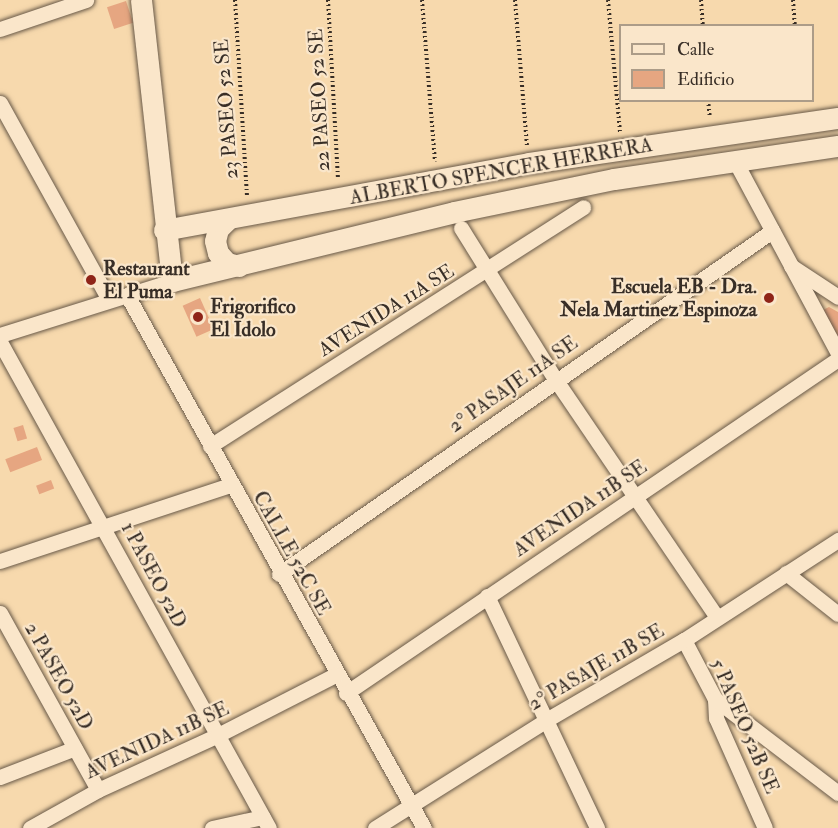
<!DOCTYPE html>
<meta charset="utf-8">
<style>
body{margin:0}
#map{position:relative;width:838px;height:828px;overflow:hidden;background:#f7d9ad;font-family:"IM FELL Double Pica",serif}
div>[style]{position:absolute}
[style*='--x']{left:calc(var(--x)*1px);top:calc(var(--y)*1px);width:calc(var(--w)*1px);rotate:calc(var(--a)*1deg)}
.building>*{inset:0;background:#e6a681;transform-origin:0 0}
.path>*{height:4px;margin-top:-2px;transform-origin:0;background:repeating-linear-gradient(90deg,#382e26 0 1.5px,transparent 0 4.5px)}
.roads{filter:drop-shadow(0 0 2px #685948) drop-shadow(0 0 2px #685948)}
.street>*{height:15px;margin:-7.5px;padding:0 7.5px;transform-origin:7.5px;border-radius:7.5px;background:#fae6ca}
.secondary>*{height:21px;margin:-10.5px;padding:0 10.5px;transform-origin:10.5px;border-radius:10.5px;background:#fae6ca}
.dots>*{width:16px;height:16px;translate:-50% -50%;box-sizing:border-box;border:3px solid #fae6ca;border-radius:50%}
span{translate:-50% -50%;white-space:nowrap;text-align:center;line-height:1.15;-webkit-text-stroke:4.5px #fae6ca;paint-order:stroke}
.street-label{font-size:20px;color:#382e26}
.poi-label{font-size:20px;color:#382e26;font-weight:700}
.left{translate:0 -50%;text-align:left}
.right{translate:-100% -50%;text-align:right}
.legend{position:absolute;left:619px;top:24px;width:195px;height:78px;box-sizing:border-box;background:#fae6ca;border:2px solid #ac9c88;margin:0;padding:8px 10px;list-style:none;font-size:18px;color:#382e26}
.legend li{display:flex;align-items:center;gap:12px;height:30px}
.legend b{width:30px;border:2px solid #ac9c88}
</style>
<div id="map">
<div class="building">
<div style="left:126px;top:1px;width:23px;height:20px;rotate:72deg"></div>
<div style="left:200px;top:298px;width:34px;height:19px;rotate:66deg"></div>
<div style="clip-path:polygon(829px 307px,838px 312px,838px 343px,823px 310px)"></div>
<div style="left:23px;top:425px;width:14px;height:10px;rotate:73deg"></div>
<div style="left:37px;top:447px;width:14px;height:34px;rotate:69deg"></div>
<div style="left:51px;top:480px;width:9px;height:16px;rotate:69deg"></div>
</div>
<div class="path">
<div style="--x:235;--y:0;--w:197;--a:86.5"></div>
<div style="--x:328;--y:0;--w:179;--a:86.8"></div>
<div style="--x:422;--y:0;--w:162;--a:85.4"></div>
<div style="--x:515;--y:0;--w:146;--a:85.3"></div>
<div style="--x:608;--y:0;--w:134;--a:84.8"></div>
<div style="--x:701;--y:0;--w:26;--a:86"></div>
<div style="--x:793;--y:0;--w:26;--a:86"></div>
<div style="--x:708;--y:100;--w:18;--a:84"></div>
</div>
<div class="roads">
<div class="street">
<div style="--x:0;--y:29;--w:91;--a:-18.6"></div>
<div style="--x:0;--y:103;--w:225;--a:61"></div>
<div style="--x:735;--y:161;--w:218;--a:61.8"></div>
<div style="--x:461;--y:228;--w:178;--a:58.1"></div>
<div style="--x:555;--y:379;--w:288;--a:55.8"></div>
<div style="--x:791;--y:266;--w:56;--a:33.4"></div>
<div style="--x:127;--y:295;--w:610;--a:60.87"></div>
<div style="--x:0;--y:335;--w:180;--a:-17.4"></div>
<div style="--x:0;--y:342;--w:555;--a:61.04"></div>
<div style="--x:210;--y:446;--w:443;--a:-32.6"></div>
<div style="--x:0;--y:561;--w:242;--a:-18.3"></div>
<div style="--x:786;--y:573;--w:66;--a:38.3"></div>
<div style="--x:279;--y:574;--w:601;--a:-34.83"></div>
<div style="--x:487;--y:596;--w:257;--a:64.6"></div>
<div style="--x:0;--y:613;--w:202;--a:61"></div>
<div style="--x:684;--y:640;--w:67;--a:62.3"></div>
<div style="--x:715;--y:699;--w:19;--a:87"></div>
<div style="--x:716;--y:718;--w:120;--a:66"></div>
<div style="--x:346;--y:693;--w:595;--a:-34.17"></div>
<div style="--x:715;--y:699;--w:155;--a:37.4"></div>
<div style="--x:0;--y:777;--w:80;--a:-21.1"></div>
<div style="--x:30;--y:828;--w:78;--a:-29.2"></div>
<div style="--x:98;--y:790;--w:130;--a:-24.6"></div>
<div style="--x:216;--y:736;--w:134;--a:-27.1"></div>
<div style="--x:212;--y:828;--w:52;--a:-12.2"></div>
<div style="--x:375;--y:828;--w:204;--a:-32.2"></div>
<div style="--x:548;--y:719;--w:157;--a:-30.2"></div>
<div style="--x:684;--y:640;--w:184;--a:-33"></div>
</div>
<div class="secondary">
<div style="--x:141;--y:0;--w:283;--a:83.7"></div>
<div style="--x:172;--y:281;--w:290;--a:-13.7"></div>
<div style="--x:454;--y:212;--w:163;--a:-11.7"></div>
<div style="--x:614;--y:179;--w:226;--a:-8.4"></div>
<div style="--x:227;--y:220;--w:13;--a:135"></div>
<div style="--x:218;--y:229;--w:12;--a:104"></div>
<div style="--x:215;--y:241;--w:12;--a:76"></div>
<div style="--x:218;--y:253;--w:13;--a:48"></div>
<div style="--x:227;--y:263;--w:12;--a:14"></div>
<div style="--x:164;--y:230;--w:371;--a:-10.4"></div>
<div style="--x:529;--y:163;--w:312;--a:-8.3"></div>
</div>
</div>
<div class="dots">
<div style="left:91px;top:280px;background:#8f2418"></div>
<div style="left:769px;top:298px;background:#8f2418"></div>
<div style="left:198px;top:317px;background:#8f2418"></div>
</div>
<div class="street-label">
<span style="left:319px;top:100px;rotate:-93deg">22 PASEO 52 SE</span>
<span style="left:226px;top:109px;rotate:-94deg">23 PASEO 52 SE</span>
<span style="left:501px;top:171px;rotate:-10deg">ALBERTO SPENCER HERRERA</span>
<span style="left:386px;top:310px;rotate:-32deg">AVENIDA 11A SE</span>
<span style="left:513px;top:384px;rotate:-35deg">2° PASAJE 11A SE</span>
<span style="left:580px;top:508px;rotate:-34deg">AVENIDA 11B SE</span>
<span style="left:292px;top:553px;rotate:61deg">CALLE 52C SE</span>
<span style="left:154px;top:575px;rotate:62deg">1 PASEO 52D</span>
<span style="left:596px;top:667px;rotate:-30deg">2° PASAJE 11B SE</span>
<span style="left:59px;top:676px;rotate:61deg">2 PASEO 52D</span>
<span style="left:745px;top:726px;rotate:67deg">5 PASEO 52B SE</span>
<span style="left:157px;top:740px;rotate:-25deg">AVENIDA 11B SE</span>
</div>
<div class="poi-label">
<span class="left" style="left:103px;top:280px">Restaurant<br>El Puma</span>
<span class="right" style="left:757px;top:298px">Escuela EB - Dra.<br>Nela Martinez Espinoza</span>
<span class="left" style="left:210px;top:318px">Frigorifico<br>El Idolo</span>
</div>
<ul class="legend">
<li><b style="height:8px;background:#fae6ca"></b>Calle</li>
<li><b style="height:16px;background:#e6a681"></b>Edificio</li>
</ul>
</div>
